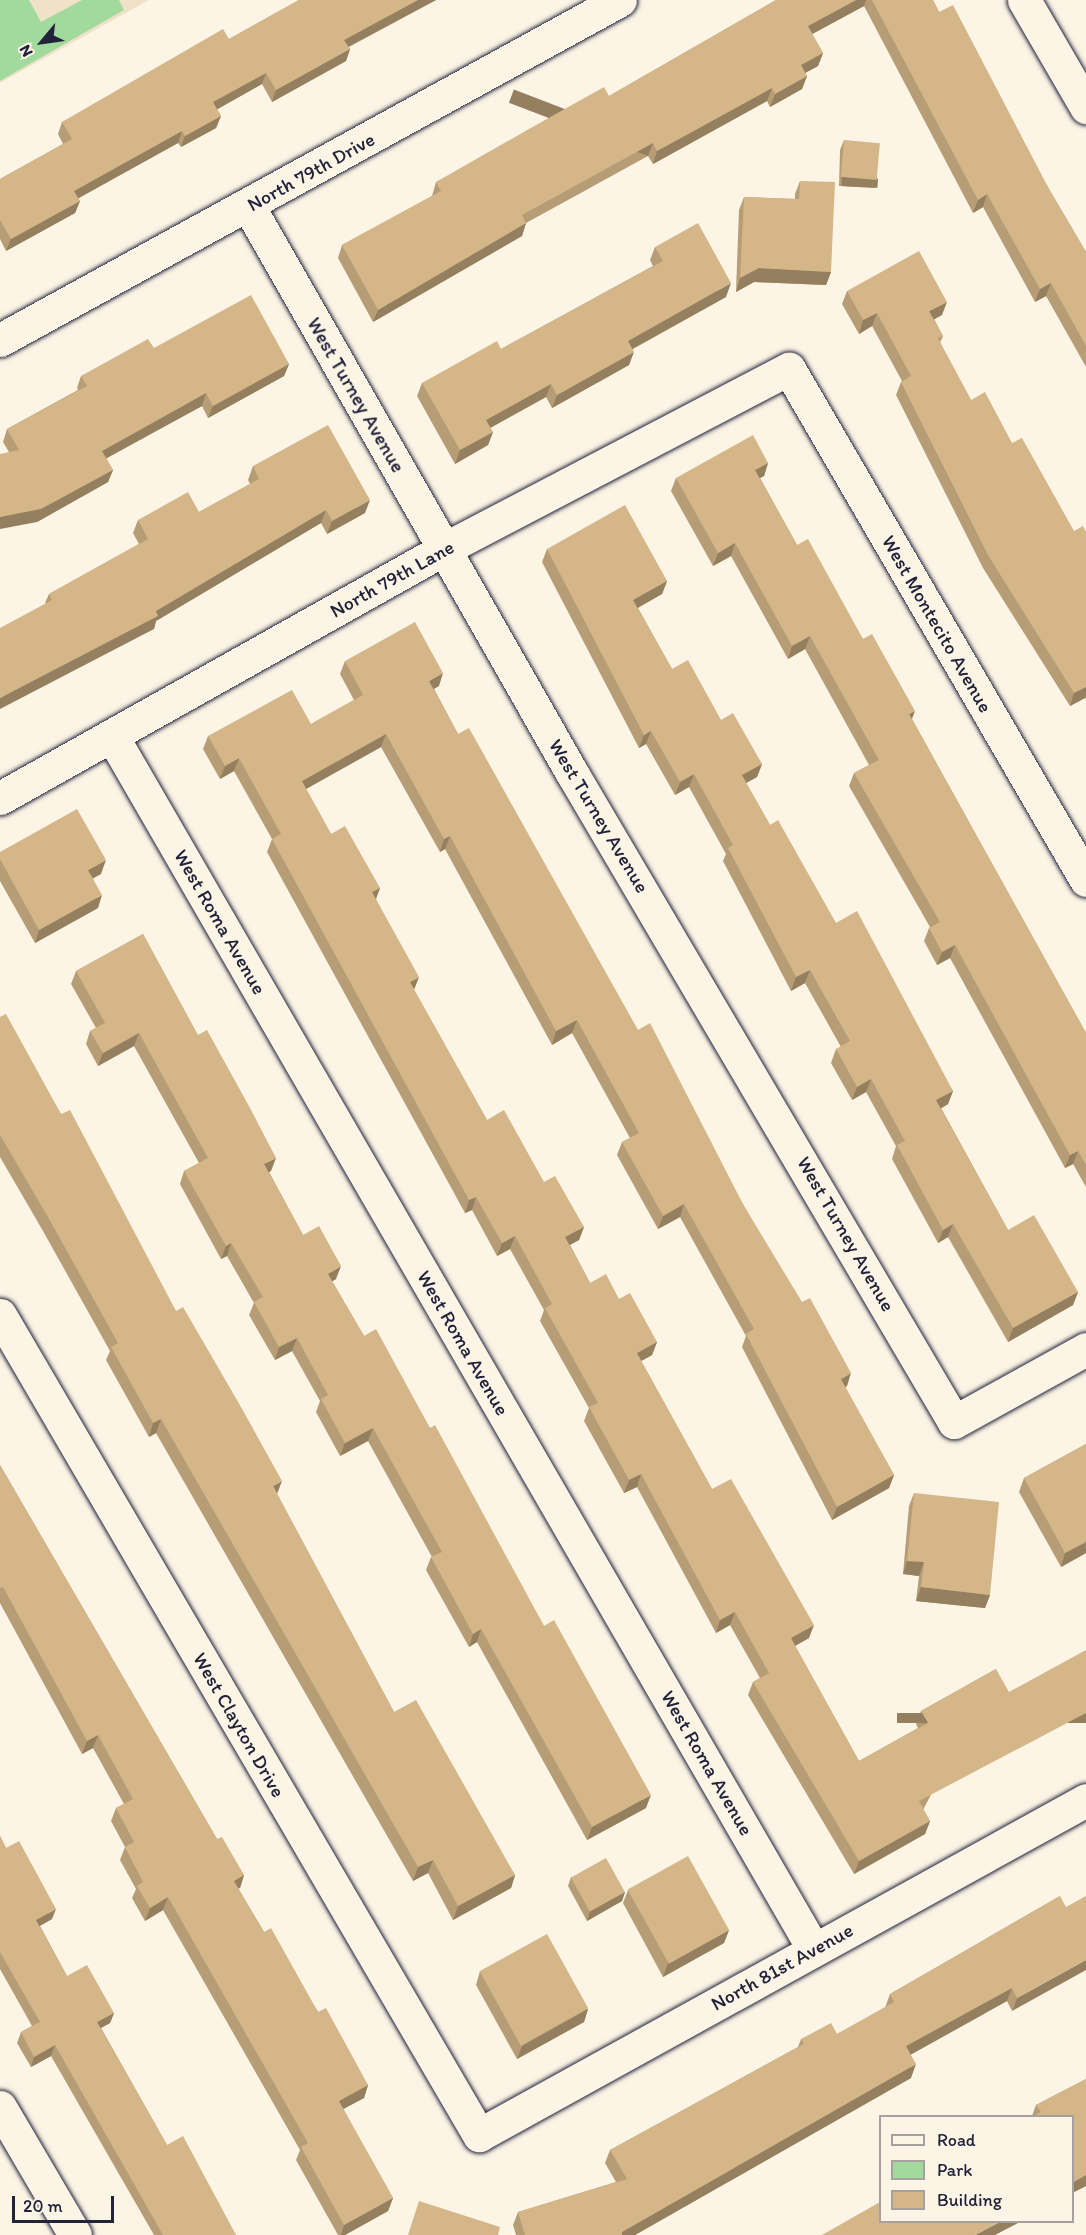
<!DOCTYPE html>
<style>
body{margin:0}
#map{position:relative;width:1086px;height:2235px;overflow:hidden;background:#fcf5e5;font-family:Itim,sans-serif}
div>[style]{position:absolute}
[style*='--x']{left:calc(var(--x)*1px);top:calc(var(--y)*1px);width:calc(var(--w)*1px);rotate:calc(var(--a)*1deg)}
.built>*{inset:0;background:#f0e2c9}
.green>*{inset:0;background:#a2d99d}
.roads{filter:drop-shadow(0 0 2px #22223b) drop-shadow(0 0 2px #22223b)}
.street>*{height:33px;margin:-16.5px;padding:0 16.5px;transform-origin:16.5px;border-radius:16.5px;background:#fcf5e5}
.wall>*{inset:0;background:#b69d75}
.shaded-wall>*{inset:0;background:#947f5f;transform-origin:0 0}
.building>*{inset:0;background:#d4b688;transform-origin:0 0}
span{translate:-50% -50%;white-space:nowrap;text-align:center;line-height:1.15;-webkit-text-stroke:4.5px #fcf5e5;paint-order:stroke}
.street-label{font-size:20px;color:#22223b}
.legend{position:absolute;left:879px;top:2115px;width:195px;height:108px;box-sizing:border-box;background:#fcf5e5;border:2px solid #a5a1a1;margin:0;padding:8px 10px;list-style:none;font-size:18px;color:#22223b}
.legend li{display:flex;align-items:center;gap:12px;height:30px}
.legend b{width:30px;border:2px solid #a5a1a1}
.north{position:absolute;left:12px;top:12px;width:60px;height:60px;-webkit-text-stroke:4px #fcf5e5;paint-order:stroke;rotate:241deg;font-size:16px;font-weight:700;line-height:24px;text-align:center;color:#22223b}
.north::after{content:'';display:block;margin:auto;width:21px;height:27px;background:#22223b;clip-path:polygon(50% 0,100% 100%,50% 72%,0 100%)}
.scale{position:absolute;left:12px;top:2196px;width:102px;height:27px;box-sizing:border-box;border:3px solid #22223b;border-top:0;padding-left:8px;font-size:18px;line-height:21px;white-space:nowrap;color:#22223b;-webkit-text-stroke:4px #fcf5e5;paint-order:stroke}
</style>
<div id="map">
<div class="built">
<div style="clip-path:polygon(0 0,149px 0,0 83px)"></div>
</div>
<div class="green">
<div style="clip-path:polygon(0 0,29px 0,41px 22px,82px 0,119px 0,124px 10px,0 81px)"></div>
</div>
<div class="roads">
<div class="street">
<div style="--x:1024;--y:0;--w:124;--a:59.9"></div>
<div style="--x:249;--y:207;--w:652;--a:60.29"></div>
<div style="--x:572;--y:773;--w:753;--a:59.52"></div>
<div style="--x:954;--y:1422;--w:151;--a:-28.9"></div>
<div style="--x:0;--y:340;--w:707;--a:-28.74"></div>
<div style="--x:112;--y:736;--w:1402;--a:59.96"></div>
<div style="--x:0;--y:798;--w:509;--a:-29.28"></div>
<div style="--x:444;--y:549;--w:389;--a:-27.6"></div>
<div style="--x:789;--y:369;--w:591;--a:59.83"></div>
<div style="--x:0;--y:1315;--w:950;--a:59.71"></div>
<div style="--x:479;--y:2135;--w:693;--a:-28.89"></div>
<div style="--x:0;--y:2107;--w:148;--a:59.6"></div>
</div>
</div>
<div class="wall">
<div style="clip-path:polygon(299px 0,436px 0,349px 47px,350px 49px,346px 61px,272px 102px,262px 84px,217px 109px,221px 116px,216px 128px,181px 147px,178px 143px,78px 198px,80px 201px,75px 213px,6px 251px,0 239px,0 179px,63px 144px,58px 134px,62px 122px,229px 39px)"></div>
<div style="clip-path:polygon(776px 0,933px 0,939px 12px,1049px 189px,1086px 252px,1086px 367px,1046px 296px,1035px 302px,983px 207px,973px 213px,864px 6px,812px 34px,823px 53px,818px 66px,805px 73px,807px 76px,802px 89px,770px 107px,767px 101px,653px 164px,648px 156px,526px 223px,522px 236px,373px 322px,338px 258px,342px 245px,432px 196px,436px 182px,609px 96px)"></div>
<div style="clip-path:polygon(844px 140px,878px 179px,875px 188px,839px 186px,840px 150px)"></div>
<div style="clip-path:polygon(800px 181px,831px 272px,826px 285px,754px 282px,736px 292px,739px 210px,744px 197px,795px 199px,795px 194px)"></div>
<div style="clip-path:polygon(655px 247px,726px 297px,633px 349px,629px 365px,552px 408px,546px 397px,490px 428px,493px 432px,488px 445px,455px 464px,417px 396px,422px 383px,501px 349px,653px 266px,650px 260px)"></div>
<div style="clip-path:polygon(847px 291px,942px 315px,934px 319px,943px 336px,940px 343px,971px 400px,1012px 443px,1074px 531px,1086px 532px,1086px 700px,1085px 698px,1070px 706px,983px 568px,896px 395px,901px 382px,902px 381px,872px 326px,859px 334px,842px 304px)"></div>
<div style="clip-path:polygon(154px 348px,289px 364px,284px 376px,208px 418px,202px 406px,106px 458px,113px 470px,108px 482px,37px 522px,9px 452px,3px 442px,7px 429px,78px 390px,77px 388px,81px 376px)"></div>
<div style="clip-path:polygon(768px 463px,764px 476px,760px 478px,797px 545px,863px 639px,912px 719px,1086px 1033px,1086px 1187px,1073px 1164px,1065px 1168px,950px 958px,937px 965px,924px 941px,929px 928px,930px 927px,849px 786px,854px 773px,869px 765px,805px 649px,788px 659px,731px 556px,713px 566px,671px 491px,676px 478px)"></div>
<div style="clip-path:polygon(253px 466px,365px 513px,327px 534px,321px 523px,156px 621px,154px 629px,45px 603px,49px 594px,139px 544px,133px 533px,138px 520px,199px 512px,250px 484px,248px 480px)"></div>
<div style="clip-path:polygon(547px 549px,667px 581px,662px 594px,638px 608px,672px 669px,721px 720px,762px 764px,757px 777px,746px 783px,770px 825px,836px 923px,953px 1091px,948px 1104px,941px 1108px,1008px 1230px,1078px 1292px,1073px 1305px,1008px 1342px,948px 1237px,938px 1243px,892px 1159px,896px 1146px,866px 1092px,852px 1100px,831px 1063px,836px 1049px,841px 1047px,805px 983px,791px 991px,723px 861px,726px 854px,689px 787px,675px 795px,646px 744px,639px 748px,542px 562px)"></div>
<div style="clip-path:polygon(345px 661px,439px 686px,434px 689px,458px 734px,744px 1206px,847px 1386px,845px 1387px,894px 1475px,889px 1488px,832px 1520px,742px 1347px,746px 1336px,680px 1217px,658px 1229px,617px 1155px,622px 1142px,630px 1138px,572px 1033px,552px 1045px,445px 849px,440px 852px,381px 747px,306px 789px,331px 834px,380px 888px,376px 899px,414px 990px,487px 1120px,544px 1182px,584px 1227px,579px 1240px,570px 1245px,590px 1283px,619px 1299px,657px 1342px,652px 1355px,641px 1361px,712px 1489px,809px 1638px,795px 1646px,859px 1761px,918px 1728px,916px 1724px,921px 1711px,996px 1669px,923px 1810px,930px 1821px,925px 1834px,854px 1874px,748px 1695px,753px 1682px,760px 1678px,730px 1625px,716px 1633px,637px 1487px,624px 1493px,584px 1421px,589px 1408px,540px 1321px,544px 1310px,510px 1249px,497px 1256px,472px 1210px,465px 1213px,267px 852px,272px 839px,234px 771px,220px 779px,203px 749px,208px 736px,311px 724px,354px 700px,340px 674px)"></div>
<div style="clip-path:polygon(0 852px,101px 874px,93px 878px,98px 908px,35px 943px,0 881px)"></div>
<div style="clip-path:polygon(143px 934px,271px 1171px,269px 1172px,303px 1235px,336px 1279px,332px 1281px,364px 1336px,430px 1428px,544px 1626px,646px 1808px,587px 1840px,477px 1642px,469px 1647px,426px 1570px,431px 1557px,432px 1557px,368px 1441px,340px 1456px,316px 1412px,320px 1401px,292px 1351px,275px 1360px,249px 1315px,254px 1303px,227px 1256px,221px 1259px,180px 1184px,184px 1171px,199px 1163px,134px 1046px,98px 1066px,86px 1044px,90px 1031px,96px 1028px,71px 984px,76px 971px)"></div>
<div style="clip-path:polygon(0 1017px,61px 1114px,176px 1311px,277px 1494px,394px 1712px,515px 1875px,511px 1888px,453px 1920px,428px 1873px,413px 1881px,156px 1433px,149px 1437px,106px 1360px,110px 1351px,43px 1231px,0 1157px)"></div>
<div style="clip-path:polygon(1086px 1444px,1086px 1553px,1061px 1567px,1019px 1492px,1024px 1478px)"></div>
<div style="clip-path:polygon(0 1465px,217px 1839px,244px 1875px,240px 1888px,238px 1888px,264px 1932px,368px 2085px,364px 2098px,343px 2109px,393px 2198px,388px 2211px,345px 2235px,338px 2235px,296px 2160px,300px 2150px,163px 1910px,145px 1921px,132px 1898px,136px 1889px,120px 1860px,125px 1847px,111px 1821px,116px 1808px,124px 1804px,93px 1748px,82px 1754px,0 1603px)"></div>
<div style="clip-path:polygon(914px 1493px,990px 1595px,985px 1608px,916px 1601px,919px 1576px,903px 1574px,909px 1506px)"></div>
<div style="clip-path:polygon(0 1836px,6px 1848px,52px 1919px,40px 1926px,67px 1976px,114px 2013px,110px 2023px,101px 2028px,167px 2145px,236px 2235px,154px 2235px,51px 2056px,31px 2067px,17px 2043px,21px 2032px,32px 2026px,0 1969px)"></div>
<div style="clip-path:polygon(571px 1877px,625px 1892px,622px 1901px,587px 1921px,568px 1886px)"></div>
<div style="clip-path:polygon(628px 1890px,729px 1930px,724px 1943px,663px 1977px,623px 1903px)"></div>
<div style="clip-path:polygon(1060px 1896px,1012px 2011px,1007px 2001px,910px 2055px,911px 2078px,635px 2235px,516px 2235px,513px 2225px,518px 2212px,616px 2182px,605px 2163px,610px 2150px,798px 2047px,801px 2039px,837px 2034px,885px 2008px,890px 1994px)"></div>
<div style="clip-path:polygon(480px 1971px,588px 2009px,584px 2022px,517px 2059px,476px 1985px)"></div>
<div style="clip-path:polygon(1086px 2079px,1086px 2186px,1072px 2193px,1072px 2116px,1032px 2116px,1036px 2105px)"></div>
</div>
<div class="shaded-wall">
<div style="clip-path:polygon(418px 0,436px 0,340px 51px,344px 40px)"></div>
<div style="clip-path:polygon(856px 0,866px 0,864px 6px,803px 39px,808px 26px)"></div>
<div style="clip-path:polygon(350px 49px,346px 61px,272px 102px,276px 90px)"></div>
<div style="clip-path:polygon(823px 53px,818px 66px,796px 78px,801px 65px)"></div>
<div style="clip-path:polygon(266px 73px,262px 84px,209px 114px,213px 102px)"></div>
<div style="clip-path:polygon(807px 76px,802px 89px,770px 107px,775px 94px)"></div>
<div style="clip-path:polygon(772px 88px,767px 101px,653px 164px,657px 151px)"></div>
<div style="clip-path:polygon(221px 116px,216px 128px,181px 147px,185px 136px)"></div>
<div style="clip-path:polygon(182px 131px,178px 143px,70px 203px,74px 191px)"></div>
<div style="left:653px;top:143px;width:14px;height:149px;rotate:111deg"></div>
<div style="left:842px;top:177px;width:36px;height:9px;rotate:3deg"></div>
<div style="clip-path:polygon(987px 194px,983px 207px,973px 213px,978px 200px)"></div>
<div style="clip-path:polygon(80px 201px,75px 213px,6px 251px,11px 239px)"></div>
<div style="clip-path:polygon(526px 223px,522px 236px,373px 322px,378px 310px)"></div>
<div style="clip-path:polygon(759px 268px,831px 272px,826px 285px,754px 282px,736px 292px,740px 278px)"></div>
<div style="clip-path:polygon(731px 283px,726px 297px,623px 354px,628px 341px)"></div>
<div style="clip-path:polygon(1051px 283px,1046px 296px,1035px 302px,1040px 289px)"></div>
<div style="clip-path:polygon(947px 302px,942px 315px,924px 325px,929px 311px)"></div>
<div style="clip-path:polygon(877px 313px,872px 326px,859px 334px,863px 320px)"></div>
<div style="clip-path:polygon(634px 352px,629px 365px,552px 408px,557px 395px)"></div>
<div style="clip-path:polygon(289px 364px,284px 376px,208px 418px,213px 406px)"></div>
<div style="clip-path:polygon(551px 384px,546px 397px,481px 433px,486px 420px)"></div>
<div style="clip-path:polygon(206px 393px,202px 406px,98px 463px,102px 451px)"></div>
<div style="clip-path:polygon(493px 432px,488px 445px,455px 464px,460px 450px)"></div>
<div style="clip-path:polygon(768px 463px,764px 476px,750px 483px,755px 470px)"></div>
<div style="clip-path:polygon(113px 470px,108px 482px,37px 522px,0 529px,0 517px)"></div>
<div style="clip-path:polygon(370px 500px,365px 513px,327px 534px,332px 521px)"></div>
<div style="clip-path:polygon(326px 510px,321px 523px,156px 621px,154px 629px,0 709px,0 698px,156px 611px)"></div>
<div style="clip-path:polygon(735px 543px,731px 556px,713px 566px,718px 553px)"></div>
<div style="clip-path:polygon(667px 581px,662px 594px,628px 613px,633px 600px)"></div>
<div style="clip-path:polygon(810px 636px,805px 649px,788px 659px,792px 646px)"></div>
<div style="clip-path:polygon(443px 673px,439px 686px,424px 694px,429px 681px)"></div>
<div style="clip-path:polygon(1086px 687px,1086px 695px,1085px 698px,1070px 706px,1074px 693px)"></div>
<div style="clip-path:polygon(915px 711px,910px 724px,909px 714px)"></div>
<div style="clip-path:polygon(651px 731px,646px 744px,639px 748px,644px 735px)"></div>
<div style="clip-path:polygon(386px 734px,381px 747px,297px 794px,302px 781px)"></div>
<div style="clip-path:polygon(239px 758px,234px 771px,220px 779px,225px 766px)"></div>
<div style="clip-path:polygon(762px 764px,757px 777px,737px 788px,742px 775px)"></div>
<div style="clip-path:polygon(694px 774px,689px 787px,675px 795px,680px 782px)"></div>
<div style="clip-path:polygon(450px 836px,445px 849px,440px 852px,444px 839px)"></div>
<div style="clip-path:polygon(106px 860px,101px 874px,84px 883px,88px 870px)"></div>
<div style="clip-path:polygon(380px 888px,375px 901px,372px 892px)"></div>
<div style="clip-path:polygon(102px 895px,98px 908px,35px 943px,39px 930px)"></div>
<div style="clip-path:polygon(955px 945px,950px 958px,937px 965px,942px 952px)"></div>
<div style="clip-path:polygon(810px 970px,805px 983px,791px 991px,796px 977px)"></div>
<div style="clip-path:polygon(419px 977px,414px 990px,410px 982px)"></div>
<div style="clip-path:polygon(577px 1020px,572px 1033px,552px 1045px,556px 1031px)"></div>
<div style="clip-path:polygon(139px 1033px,134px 1046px,98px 1066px,103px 1053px)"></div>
<div style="clip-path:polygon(871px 1079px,866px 1092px,852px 1100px,857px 1087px)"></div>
<div style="clip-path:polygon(953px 1091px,948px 1104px,932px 1114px,936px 1100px)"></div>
<div style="clip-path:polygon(1078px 1151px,1073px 1164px,1065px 1168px,1070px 1155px)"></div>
<div style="clip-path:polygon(276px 1158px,271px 1171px,259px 1177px,264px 1164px)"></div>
<div style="clip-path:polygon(476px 1197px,472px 1210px,465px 1213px,469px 1200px)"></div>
<div style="clip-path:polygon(684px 1204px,680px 1217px,658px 1229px,663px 1216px)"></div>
<div style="clip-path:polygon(953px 1224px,948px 1237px,938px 1243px,943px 1230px)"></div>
<div style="clip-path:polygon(584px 1227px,579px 1240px,560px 1250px,565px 1237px)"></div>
<div style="clip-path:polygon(515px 1236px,510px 1249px,497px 1256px,502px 1243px)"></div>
<div style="clip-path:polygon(231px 1243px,227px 1256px,221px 1259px,226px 1246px)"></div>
<div style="clip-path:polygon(341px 1266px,336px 1279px,323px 1287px,328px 1274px)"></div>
<div style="clip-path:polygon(1078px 1292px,1073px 1305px,1008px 1342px,1013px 1328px)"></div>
<div style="clip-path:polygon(297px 1338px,292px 1351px,275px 1360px,279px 1347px)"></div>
<div style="clip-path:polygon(657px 1342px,652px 1355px,632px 1366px,637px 1353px)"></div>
<div style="clip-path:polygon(851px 1373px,847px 1386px,836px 1392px,841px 1379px)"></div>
<div style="clip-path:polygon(161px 1419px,156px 1433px,149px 1437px,153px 1423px)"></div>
<div style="clip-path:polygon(373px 1428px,368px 1441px,340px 1456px,345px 1443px)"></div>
<div style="clip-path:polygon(641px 1474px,637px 1487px,624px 1493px,629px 1480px)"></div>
<div style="clip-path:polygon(894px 1475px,889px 1488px,832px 1520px,837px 1507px)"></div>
<div style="clip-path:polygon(282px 1481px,277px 1494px,273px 1486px)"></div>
<div style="clip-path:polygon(1086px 1542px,1086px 1553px,1061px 1567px,1065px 1553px)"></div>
<div style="clip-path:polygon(907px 1561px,924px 1562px,919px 1576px,903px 1574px)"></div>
<div style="clip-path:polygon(921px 1587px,990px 1595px,985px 1608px,916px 1601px)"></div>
<div style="clip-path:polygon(735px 1612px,730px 1625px,716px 1633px,720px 1620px)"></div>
<div style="clip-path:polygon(814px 1625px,809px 1638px,786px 1651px,791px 1638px)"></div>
<div style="clip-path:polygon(481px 1629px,477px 1642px,469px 1647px,473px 1634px)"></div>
<div style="left:1086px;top:1713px;width:10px;height:189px;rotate:90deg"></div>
<div style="clip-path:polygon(98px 1735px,93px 1748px,82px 1754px,87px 1741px)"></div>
<div style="clip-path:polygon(651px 1795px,646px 1808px,587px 1840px,592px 1827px)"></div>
<div style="clip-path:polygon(930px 1821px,925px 1834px,854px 1874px,859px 1861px)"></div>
<div style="clip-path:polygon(433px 1860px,428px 1873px,413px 1881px,418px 1867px)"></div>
<div style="clip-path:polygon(244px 1875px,240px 1888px,229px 1893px,234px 1881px)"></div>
<div style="clip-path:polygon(515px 1875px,511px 1888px,453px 1920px,458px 1906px)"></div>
<div style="clip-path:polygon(625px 1892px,622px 1901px,587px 1921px,590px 1911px)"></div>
<div style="clip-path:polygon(168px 1897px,163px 1910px,145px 1921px,150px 1908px)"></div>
<div style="clip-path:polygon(56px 1909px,52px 1919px,32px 1930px,36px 1920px)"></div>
<div style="clip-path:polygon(729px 1930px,724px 1943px,663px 1977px,668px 1963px)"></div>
<div style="clip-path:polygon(1086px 1960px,1086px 1970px,1012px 2011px,1017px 1998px)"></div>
<div style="clip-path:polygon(1012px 1988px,1007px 2001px,901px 2060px,906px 2046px)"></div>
<div style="clip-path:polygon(588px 2009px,584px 2022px,517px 2059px,522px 2046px)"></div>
<div style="clip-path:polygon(114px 2013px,110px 2023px,93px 2032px,97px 2022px)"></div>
<div style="clip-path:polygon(55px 2045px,51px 2056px,31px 2067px,34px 2057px)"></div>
<div style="clip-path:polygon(916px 2064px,911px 2078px,635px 2235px,621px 2235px,622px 2232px)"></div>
<div style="clip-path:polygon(368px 2085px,364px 2098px,334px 2114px,339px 2101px)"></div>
<div style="clip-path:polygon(1086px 2175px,1086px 2186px,1072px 2193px,1072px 2183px)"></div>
<div style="clip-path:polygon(393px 2198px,388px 2211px,345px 2235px,341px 2235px,344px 2225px)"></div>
<div style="clip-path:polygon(1000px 2222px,1020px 2222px,995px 2235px,975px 2235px)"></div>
</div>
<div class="building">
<div style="clip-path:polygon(299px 0,418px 0,344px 40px,350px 49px,276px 90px,266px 73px,213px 102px,221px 116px,185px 136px,182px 131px,74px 191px,80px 201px,11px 239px,0 220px,0 179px,72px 139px,62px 122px,223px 29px,229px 39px)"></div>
<div style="clip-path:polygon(776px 0,856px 0,808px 26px,823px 53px,801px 65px,807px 76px,775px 94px,772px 88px,657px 151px,653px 143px,522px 215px,526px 223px,378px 310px,342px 245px,441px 191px,436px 182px,529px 129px,604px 87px,609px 96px)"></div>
<div style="clip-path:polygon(872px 0,933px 0,939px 12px,953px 5px,1049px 189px,1086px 252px,1086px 346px,1051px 283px,1040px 289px,987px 194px,978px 200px)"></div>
<div style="left:844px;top:140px;width:36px;height:37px;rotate:5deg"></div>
<div style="clip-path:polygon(800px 181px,835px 182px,831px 272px,759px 268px,740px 278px,744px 197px,799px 199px)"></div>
<div style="clip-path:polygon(698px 223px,731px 283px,628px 341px,634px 352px,557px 395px,551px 384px,486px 420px,493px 432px,460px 450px,422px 383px,497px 341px,501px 349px,663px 261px,655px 247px)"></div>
<div style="clip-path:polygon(919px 251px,947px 302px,929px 311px,943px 336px,938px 338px,971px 400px,985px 392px,1012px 443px,1022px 438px,1074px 531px,1083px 526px,1086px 532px,1086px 687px,1074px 693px,988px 555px,901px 382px,911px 376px,877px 313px,863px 320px,847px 291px)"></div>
<div style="clip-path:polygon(251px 295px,289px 364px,213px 406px,206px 393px,102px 451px,113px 470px,41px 509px,0 517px,0 454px,19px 450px,7px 429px,87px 386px,81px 376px,148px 339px,154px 348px)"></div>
<div style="clip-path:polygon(328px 425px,370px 500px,332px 521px,326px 510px,156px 611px,158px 616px,0 698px,0 628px,52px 600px,49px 594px,148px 539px,138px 520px,188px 492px,199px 512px,259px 479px,253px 466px)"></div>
<div style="clip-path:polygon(753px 435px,768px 463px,755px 470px,797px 545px,808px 539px,863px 639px,872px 634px,915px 711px,909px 714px,1086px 1033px,1086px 1165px,1078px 1151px,1070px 1155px,955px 945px,942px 952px,929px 928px,940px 922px,854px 773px,879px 760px,810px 636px,792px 646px,735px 543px,718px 553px,676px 478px)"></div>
<div style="clip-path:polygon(625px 505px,667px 581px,633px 600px,672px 669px,688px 660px,721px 720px,733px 713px,762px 764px,742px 775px,770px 825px,778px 820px,836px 923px,857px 911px,953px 1091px,936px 1100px,1008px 1230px,1034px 1215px,1078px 1292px,1013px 1328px,953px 1224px,943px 1230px,897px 1145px,905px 1141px,871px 1079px,857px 1087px,836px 1049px,850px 1041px,810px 970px,796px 977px,728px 848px,733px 845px,694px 774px,680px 782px,651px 731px,644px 735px,547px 549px)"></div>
<div style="clip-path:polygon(415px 622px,443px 673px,429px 681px,458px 734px,469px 728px,638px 1030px,650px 1023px,744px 1206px,802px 1302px,810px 1298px,851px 1373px,841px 1379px,894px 1475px,837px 1507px,746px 1334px,754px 1329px,684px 1204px,663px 1216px,622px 1142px,639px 1133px,577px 1020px,556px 1031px,450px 836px,444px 839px,386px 734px,302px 781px,331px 834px,345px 826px,380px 888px,372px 892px,419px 977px,410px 982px,487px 1120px,504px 1110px,544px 1182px,555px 1176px,584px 1227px,565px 1237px,590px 1283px,606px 1274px,619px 1299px,630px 1293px,657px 1342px,637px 1353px,712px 1489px,731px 1479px,814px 1625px,791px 1638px,859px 1761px,928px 1723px,921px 1711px,996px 1669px,1009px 1692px,1086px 1650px,1086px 1713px,919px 1801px,930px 1821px,859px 1861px,753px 1682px,769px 1673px,735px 1612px,720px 1620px,641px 1474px,629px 1480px,589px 1407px,598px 1403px,545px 1308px,552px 1304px,515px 1236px,502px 1243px,476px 1197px,469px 1200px,272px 839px,281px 834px,239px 758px,225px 766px,208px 736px,292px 690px,311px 724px,363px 695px,345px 661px)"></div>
<div style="clip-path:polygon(77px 809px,106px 860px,88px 870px,102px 895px,39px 930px,0 859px,0 852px)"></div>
<div style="clip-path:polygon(143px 934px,198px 1035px,207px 1030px,250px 1108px,276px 1158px,264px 1164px,303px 1235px,319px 1226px,341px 1266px,328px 1274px,364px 1336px,376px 1329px,430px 1428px,435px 1425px,544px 1626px,554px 1620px,651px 1795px,592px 1827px,481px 1629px,473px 1634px,431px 1557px,442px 1552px,373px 1428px,345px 1443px,321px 1399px,328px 1395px,297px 1338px,279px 1347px,254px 1302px,263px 1297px,231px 1243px,226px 1246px,184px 1171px,208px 1158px,139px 1033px,103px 1053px,90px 1031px,105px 1023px,76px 971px)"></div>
<div style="clip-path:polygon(6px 1014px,61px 1114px,70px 1110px,176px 1311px,183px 1307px,241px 1407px,282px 1481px,273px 1486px,394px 1712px,416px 1700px,515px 1875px,458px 1906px,433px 1860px,418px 1867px,161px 1419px,153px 1423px,111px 1347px,118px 1343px,48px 1217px,0 1135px,0 1017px)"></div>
<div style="clip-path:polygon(1086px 1444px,1086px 1542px,1065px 1553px,1024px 1478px)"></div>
<div style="clip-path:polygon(0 1465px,217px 1839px,222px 1837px,244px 1875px,234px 1881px,264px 1932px,271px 1928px,318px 2012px,326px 2008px,368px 2085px,339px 2101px,393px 2198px,344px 2225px,301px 2147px,308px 2143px,168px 1897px,150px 1908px,137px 1886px,143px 1882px,125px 1847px,134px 1842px,116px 1808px,133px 1799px,98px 1735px,87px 1741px,3px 1587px,0 1588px)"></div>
<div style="clip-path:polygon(914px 1493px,999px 1502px,990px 1595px,921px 1587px,924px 1562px,907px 1561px)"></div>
<div style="clip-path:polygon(0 1836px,6px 1848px,19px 1841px,56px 1909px,36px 1920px,67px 1976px,87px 1965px,114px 2013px,97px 2022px,167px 2145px,183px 2136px,236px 2235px,163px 2235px,55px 2045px,34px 2057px,21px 2032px,40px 2022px,0 1952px)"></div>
<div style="left:688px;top:1856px;width:85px;height:69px;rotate:61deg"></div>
<div style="left:606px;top:1858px;width:39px;height:40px;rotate:61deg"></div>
<div style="clip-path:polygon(1060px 1896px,1066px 1907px,1086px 1896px,1086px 1960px,1017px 1998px,1012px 1988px,906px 2046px,916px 2064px,622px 2232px,622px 2235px,525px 2235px,518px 2212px,627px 2179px,610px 2150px,804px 2044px,801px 2039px,831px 2023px,837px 2034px,894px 2002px,890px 1994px)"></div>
<div style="left:547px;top:1934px;width:85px;height:77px;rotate:61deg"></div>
<div style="clip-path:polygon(1086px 2079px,1086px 2175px,1072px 2183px,1072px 2116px,1033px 2116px,1041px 2112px,1036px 2105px)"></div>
<div style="clip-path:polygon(419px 2201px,500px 2227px,498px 2235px,408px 2235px)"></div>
<div style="clip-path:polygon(880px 2202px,880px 2222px,1000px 2222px,975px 2235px,822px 2235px)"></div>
</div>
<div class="street-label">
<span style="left:311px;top:172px;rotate:-29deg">North 79th Drive</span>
<span style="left:356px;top:395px;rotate:60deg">West Turney Avenue</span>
<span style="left:392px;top:579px;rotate:-29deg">North 79th Lane</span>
<span style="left:937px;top:624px;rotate:60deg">West Montecito Avenue</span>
<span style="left:599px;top:816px;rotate:59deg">West Turney Avenue</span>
<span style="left:220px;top:922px;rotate:60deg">West Roma Avenue</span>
<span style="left:846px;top:1234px;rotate:60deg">West Turney Avenue</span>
<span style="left:463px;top:1343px;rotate:60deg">West Roma Avenue</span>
<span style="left:239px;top:1725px;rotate:60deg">West Clayton Drive</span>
<span style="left:707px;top:1763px;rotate:60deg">West Roma Avenue</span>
<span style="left:782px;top:1967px;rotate:-29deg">North 81st Avenue</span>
</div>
<ul class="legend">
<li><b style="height:8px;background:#fcf5e5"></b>Road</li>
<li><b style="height:16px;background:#a2d99d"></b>Park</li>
<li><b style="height:16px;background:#d4b688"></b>Building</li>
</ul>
<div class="north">N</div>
<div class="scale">20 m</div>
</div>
